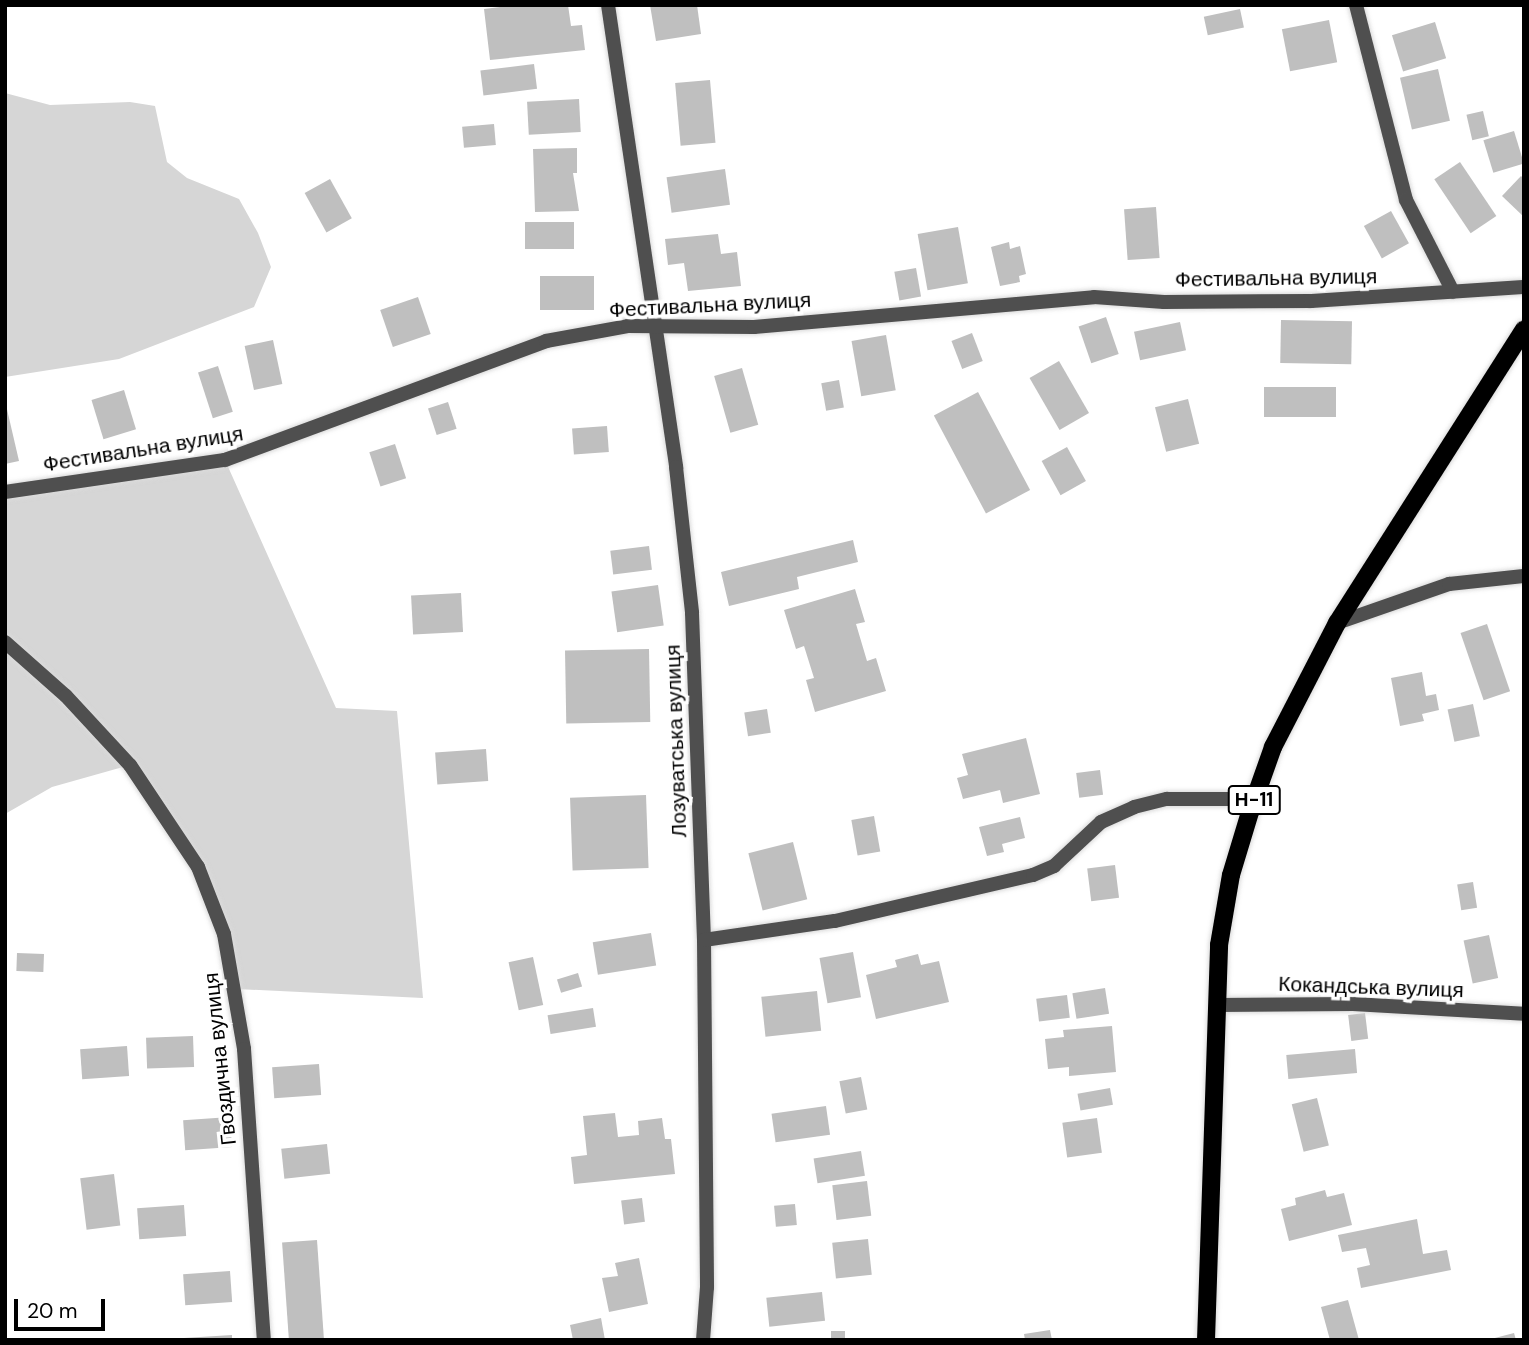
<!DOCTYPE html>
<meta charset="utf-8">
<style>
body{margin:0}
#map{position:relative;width:1529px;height:1345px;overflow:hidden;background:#fff;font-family:"DM Sans",sans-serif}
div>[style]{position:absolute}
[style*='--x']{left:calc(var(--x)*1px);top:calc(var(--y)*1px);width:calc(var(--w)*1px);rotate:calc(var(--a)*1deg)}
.green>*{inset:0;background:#d6d6d6}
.building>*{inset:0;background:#bfbfbf;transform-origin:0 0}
.roads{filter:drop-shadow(0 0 2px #dbdbdb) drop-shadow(0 0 2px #dbdbdb)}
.lane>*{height:14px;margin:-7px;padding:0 7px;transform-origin:7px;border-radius:7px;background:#4f4f4f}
.street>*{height:14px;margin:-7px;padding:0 7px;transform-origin:7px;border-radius:7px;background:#4f4f4f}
.primary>*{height:18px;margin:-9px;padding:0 9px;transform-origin:9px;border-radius:9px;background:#000}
span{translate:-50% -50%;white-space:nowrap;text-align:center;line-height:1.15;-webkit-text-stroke:7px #fff;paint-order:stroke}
.shield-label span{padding:2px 5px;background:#fff;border:2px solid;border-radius:5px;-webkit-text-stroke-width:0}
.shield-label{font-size:19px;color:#000;font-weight:700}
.street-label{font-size:21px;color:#000}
.frame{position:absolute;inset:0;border:7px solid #000;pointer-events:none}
.scale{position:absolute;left:14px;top:1299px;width:91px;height:32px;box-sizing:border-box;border:4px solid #000;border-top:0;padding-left:9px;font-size:21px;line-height:24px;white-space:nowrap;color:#000;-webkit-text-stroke:5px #fff;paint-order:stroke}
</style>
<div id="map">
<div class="green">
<div style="clip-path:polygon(5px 93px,50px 105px,130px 102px,155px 106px,167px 162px,187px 178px,239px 199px,258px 233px,271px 267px,254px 307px,119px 359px,5px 377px)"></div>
<div style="clip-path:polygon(225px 460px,336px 708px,397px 711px,423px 998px,237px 989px,198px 867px,130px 765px,52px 787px,5px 814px,5px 492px)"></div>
</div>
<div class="building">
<div style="clip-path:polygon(516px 5px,568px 5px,571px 26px,582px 25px,585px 50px,490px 60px,484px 9px)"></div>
<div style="clip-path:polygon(650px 5px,697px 5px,701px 34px,656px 41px)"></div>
<div style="left:1240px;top:9px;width:19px;height:37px;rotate:78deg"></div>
<div style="left:1329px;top:20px;width:43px;height:48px;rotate:79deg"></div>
<div style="left:1435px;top:22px;width:38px;height:45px;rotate:73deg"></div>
<div style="left:534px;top:64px;width:25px;height:54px;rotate:83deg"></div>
<div style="left:1438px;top:69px;width:53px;height:39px;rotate:77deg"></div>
<div style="left:710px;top:80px;width:63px;height:35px;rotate:85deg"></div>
<div style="left:579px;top:99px;width:33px;height:52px;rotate:87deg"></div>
<div style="left:1483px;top:111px;width:26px;height:17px;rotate:77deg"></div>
<div style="left:494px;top:124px;width:21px;height:32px;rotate:85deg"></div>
<div style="left:1514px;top:131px;width:34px;height:32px;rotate:73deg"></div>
<div style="clip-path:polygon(577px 148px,577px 173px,573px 173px,579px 211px,535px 212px,533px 149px)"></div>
<div style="left:1460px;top:162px;width:65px;height:31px;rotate:56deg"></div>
<div style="left:725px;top:169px;width:36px;height:59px;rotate:82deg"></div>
<div style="clip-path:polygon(1521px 176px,1524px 179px,1524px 217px,1502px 196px)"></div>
<div style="left:330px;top:179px;width:45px;height:29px;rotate:61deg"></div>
<div style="left:1156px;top:207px;width:51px;height:32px;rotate:86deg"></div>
<div style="left:1391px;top:211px;width:37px;height:31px;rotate:61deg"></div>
<div style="left:574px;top:222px;width:27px;height:49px;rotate:90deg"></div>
<div style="left:958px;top:227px;width:57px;height:41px;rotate:80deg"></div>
<div style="clip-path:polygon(718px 234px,721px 254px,737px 252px,741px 286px,688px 291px,684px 263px,668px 265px,665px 239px)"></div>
<div style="clip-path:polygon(1009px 242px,1010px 249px,1020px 246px,1026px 274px,1019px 276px,1020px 282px,1000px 286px,991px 247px)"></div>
<div style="left:916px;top:268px;width:29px;height:22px;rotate:80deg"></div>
<div style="left:540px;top:276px;width:54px;height:34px"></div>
<div style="left:418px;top:297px;width:39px;height:40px;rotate:71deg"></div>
<div style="left:1106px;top:317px;width:39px;height:29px;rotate:71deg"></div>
<div style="left:1281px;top:320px;width:71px;height:43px;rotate:1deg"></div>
<div style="left:1180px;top:322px;width:29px;height:47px;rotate:78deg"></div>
<div style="left:972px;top:333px;width:30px;height:22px;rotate:69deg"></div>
<div style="left:886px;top:335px;width:56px;height:35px;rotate:80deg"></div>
<div style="left:273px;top:340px;width:45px;height:29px;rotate:78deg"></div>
<div style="left:1059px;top:361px;width:60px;height:34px;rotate:60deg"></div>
<div style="left:218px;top:366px;width:48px;height:21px;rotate:72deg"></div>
<div style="left:742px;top:368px;width:59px;height:29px;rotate:74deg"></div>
<div style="left:839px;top:380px;width:28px;height:18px;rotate:80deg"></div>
<div style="left:1264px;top:387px;width:72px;height:30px"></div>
<div style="left:124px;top:390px;width:41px;height:34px;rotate:73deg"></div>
<div style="left:978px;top:392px;width:111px;height:50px;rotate:62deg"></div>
<div style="left:1188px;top:399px;width:46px;height:34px;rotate:76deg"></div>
<div style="left:448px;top:402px;width:28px;height:21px;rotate:72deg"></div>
<div style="clip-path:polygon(6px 405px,19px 461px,5px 464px,5px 406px)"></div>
<div style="left:607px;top:426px;width:26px;height:35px;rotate:86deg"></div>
<div style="left:395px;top:444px;width:36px;height:27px;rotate:72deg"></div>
<div style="left:1067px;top:447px;width:39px;height:29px;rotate:61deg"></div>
<div style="clip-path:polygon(853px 540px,858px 562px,797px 577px,799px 589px,729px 606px,721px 572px)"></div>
<div style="left:649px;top:546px;width:24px;height:39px;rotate:83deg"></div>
<div style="left:658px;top:585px;width:41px;height:47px;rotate:82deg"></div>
<div style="clip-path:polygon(855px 589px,865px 622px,856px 624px,867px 661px,876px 658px,886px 691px,815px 712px,806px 680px,814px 678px,804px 646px,796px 649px,784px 610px)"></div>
<div style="left:461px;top:593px;width:39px;height:50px;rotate:87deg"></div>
<div style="left:1487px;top:624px;width:71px;height:28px;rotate:71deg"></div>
<div style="left:649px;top:649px;width:73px;height:84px;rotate:89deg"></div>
<div style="clip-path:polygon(1422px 672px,1426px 696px,1436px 694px,1439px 710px,1422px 714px,1424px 721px,1400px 726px,1391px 678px)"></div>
<div style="left:1473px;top:704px;width:33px;height:26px;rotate:78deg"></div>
<div style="left:767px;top:709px;width:24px;height:23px;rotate:81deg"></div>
<div style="clip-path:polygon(1026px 738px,1040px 794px,1003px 803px,1000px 790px,963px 799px,957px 778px,968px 775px,962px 754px)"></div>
<div style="left:486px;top:749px;width:32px;height:51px;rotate:86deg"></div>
<div style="left:1100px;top:770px;width:25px;height:24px;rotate:83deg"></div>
<div style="left:646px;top:795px;width:73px;height:76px;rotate:88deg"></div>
<div style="left:874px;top:816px;width:36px;height:23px;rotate:80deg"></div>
<div style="clip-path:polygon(1020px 817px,1025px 838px,1002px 844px,1004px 852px,987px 856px,979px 827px)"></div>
<div style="left:793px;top:842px;width:59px;height:46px;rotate:76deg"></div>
<div style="left:1115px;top:865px;width:33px;height:28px;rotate:83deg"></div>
<div style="left:1473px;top:882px;width:26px;height:16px;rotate:81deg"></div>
<div style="left:651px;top:933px;width:33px;height:59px;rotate:81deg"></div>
<div style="left:1489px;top:935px;width:44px;height:26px;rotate:78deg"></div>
<div style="left:853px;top:952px;width:46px;height:34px;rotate:80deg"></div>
<div style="left:17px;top:953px;width:27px;height:18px;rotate:2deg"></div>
<div style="clip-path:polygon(918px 954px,921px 965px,939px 961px,949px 1002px,876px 1019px,866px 975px,897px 967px,895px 960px)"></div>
<div style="left:533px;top:957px;width:49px;height:25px;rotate:78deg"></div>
<div style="left:578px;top:973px;width:14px;height:22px;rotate:73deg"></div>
<div style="left:1105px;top:988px;width:26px;height:33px;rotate:81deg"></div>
<div style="left:817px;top:991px;width:40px;height:56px;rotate:84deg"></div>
<div style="left:1067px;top:995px;width:23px;height:31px;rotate:83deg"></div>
<div style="left:593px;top:1008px;width:19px;height:46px;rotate:81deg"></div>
<div style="left:1365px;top:1013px;width:26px;height:17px;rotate:83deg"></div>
<div style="clip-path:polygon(1112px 1026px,1116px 1072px,1069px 1076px,1069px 1067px,1048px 1069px,1045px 1039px,1064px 1037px,1063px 1030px)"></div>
<div style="left:193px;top:1036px;width:31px;height:47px;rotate:88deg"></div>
<div style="left:127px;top:1046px;width:30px;height:47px;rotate:86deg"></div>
<div style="left:1355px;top:1049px;width:24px;height:69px;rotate:85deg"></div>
<div style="left:319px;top:1064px;width:31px;height:47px;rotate:86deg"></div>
<div style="left:861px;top:1077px;width:33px;height:22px;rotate:79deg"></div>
<div style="left:1110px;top:1088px;width:17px;height:33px;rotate:80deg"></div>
<div style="left:1317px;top:1098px;width:49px;height:26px;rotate:76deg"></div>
<div style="left:826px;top:1106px;width:29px;height:55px;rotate:82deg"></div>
<div style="clip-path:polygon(615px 1113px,618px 1137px,639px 1135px,638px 1121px,662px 1118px,665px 1139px,671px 1139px,675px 1174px,574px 1184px,571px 1157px,587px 1155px,583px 1116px)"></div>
<div style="left:230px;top:1117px;width:30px;height:47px;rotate:86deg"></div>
<div style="left:1097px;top:1118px;width:35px;height:35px;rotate:82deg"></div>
<div style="left:327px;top:1144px;width:30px;height:46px;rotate:84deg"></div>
<div style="left:861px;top:1151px;width:25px;height:48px;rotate:81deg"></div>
<div style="left:114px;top:1174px;width:52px;height:34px;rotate:83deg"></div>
<div style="left:867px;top:1181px;width:35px;height:35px;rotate:83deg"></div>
<div style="clip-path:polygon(1325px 1190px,1327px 1197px,1344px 1193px,1352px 1225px,1289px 1241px,1281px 1209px,1296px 1205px,1295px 1198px)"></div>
<div style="left:642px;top:1198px;width:24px;height:21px;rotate:83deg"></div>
<div style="left:795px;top:1204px;width:21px;height:21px;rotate:85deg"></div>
<div style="left:184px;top:1205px;width:31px;height:47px;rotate:86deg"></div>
<div style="clip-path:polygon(1417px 1219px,1423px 1254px,1447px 1250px,1451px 1270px,1361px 1288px,1357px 1268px,1370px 1265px,1366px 1248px,1342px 1252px,1338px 1235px)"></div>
<div style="left:868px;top:1239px;width:36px;height:36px;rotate:84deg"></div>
<div style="left:317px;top:1240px;width:100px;height:35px;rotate:86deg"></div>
<div style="clip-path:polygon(639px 1258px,648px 1304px,609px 1312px,602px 1278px,618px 1276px,615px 1263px)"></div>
<div style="left:230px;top:1271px;width:31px;height:47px;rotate:86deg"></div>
<div style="left:822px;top:1292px;width:29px;height:56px;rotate:84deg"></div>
<div style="clip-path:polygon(1348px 1300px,1359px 1340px,1330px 1340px,1321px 1307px)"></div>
<div style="clip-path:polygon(601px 1318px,605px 1340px,573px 1340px,570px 1325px)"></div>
<div style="clip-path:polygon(1050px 1330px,1052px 1340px,1025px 1340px,1024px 1334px)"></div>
<div style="left:831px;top:1331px;width:14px;height:9px"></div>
<div style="clip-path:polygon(1514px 1333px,1516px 1340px,1491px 1340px,1491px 1339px)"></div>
<div style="clip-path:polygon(232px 1335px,232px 1340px,184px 1340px,184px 1338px)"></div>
</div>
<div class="roads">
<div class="lane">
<div style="--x:1356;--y:5;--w:201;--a:75.6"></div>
<div style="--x:1406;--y:200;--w:103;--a:62.9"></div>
</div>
<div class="street">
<div style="--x:608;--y:5;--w:467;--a:81.6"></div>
<div style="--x:676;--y:467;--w:147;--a:83.7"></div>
<div style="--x:692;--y:613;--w:327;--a:87.9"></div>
<div style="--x:704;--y:940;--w:347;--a:89.5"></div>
<div style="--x:707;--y:1287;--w:53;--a:94.3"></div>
<div style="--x:5;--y:492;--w:222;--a:-8.3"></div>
<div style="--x:225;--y:460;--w:342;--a:-20.3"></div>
<div style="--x:546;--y:341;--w:83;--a:-10.4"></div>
<div style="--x:628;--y:326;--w:126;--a:0.5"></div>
<div style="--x:754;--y:327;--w:341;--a:-5"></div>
<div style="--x:1094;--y:297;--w:70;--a:4.1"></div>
<div style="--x:1164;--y:302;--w:147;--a:-0.4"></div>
<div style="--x:1311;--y:301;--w:213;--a:-3.8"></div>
<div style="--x:1337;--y:623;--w:119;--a:-19.2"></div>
<div style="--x:1449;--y:584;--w:75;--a:-6.1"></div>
<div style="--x:5;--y:642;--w:81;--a:41.5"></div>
<div style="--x:66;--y:696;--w:94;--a:47.2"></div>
<div style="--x:130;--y:765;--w:123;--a:56.3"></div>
<div style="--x:198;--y:867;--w:72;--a:68.8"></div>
<div style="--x:224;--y:934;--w:117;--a:80.1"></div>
<div style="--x:244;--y:1049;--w:292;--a:86.1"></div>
<div style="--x:704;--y:940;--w:132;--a:-8.3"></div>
<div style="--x:835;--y:921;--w:203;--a:-13.1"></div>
<div style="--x:1033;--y:875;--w:23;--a:-23"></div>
<div style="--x:1054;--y:866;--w:64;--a:-43.1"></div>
<div style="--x:1101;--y:822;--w:36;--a:-24"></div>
<div style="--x:1134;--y:807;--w:34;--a:-14"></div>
<div style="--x:1167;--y:799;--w:88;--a:0"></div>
<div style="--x:1216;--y:1005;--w:137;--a:-0.4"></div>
<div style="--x:1353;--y:1004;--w:171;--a:3.3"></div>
</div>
<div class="primary">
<div style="--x:1206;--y:1340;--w:395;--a:-88.1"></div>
<div style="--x:1219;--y:945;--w:71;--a:-80.3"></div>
<div style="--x:1231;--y:875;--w:66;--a:-73.2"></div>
<div style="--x:1250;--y:812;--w:69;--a:-70.5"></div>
<div style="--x:1273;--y:747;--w:140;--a:-62.7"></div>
<div style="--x:1337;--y:623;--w:348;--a:-57.5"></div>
</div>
</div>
<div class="shield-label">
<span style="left:1254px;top:800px">Н-11</span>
</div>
<div class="street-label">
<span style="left:1276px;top:278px;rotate:-1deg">Фестивальна вулиця</span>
<span style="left:710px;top:305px;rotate:-3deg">Фестивальна вулиця</span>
<span style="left:143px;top:449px;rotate:-9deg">Фестивальна вулиця</span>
<span style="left:676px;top:741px;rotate:-92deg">Лозуватська вулиця</span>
<span style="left:1371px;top:987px;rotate:2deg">Кокандська вулиця</span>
<span style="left:220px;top:1059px;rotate:-96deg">Гвоздична вулиця</span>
</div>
<div class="frame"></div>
<div class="scale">20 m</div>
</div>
